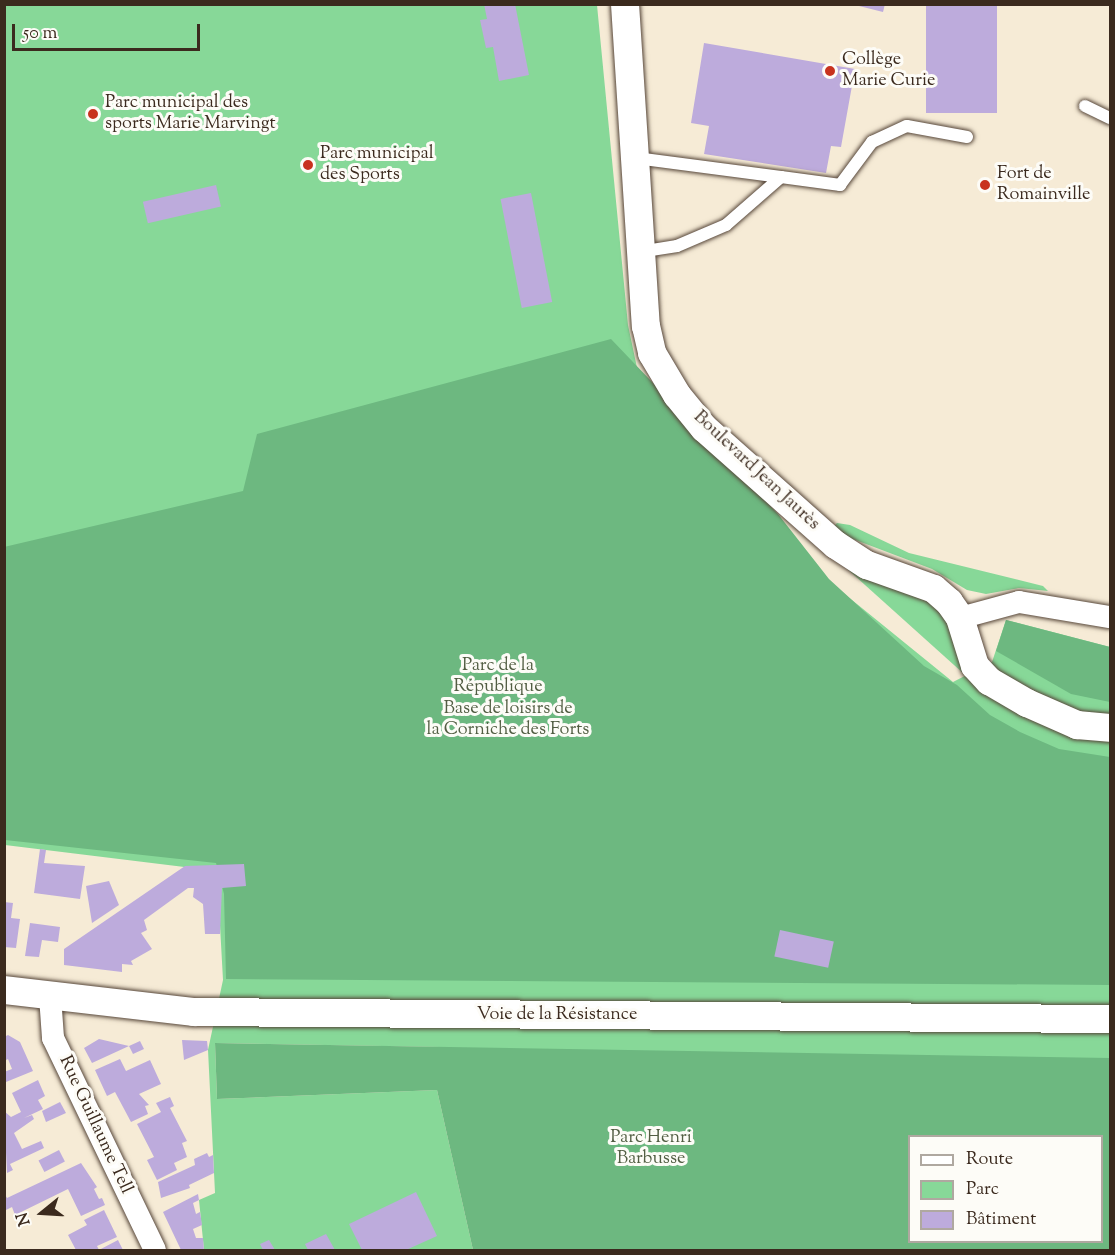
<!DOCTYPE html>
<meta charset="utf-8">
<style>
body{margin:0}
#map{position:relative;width:1115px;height:1255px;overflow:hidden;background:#f6ebd6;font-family:"Sorts Mill Goudy",serif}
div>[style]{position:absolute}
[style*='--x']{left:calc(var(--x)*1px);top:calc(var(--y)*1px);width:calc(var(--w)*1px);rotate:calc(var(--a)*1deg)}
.green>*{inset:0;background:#87d898}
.forest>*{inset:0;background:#6db880}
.building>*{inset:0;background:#bdabdc;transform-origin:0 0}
.roads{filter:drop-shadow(0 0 2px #57473a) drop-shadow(0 0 2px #57473a)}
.service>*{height:12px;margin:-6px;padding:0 6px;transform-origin:6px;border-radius:6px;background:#fff}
.minor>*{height:22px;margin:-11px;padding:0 11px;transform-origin:11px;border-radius:11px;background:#fff}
.tertiary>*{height:28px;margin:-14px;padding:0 14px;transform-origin:14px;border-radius:14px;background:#fff}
.dots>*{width:16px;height:16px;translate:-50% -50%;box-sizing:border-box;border:3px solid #fdfcf7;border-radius:50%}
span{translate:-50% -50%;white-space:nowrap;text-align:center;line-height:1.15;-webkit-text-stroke:6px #fdfcf7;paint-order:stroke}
.poi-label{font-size:18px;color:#3b2a1e}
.left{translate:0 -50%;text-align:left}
.street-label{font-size:18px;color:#3b2a1e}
.park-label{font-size:18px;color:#525e43}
.frame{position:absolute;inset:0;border:6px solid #3b2a1e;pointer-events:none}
.legend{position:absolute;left:908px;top:1135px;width:195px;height:108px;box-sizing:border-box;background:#fdfcf7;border:2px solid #afa8a0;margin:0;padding:8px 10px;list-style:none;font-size:18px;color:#3b2a1e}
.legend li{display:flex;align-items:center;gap:12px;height:30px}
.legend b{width:30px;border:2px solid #afa8a0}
.north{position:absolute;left:12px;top:1183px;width:60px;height:60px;-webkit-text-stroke:4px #fdfcf7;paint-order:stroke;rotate:252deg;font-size:16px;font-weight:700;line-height:24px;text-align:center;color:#3b2a1e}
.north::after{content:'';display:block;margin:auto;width:21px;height:27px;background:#3b2a1e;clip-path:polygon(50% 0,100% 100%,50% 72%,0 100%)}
.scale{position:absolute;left:12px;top:24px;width:188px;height:27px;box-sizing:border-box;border:3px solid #3b2a1e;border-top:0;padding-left:8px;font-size:18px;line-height:21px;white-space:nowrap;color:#3b2a1e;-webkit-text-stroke:4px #fdfcf7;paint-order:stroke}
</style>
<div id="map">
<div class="green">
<div style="clip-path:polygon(evenodd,4px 5px,597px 5px,628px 325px,640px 382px,820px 574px,953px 682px,992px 662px,1006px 620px,1110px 647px,1110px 1250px,507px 1250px,440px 1047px,215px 1043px,217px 1099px,437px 1090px,473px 1250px,204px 1250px,199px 1200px,215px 1193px,208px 1050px,223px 980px,217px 871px,5px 845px,4px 5px,910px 1136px,1102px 1136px,1102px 1242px,910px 1242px,910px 1136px)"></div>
<div style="clip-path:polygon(837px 523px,850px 525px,909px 553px,1043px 586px,1048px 591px,1019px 588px,986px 594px,967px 590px,932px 569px,845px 536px,834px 526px)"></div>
<div style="clip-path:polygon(845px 567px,931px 603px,949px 624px,964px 674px)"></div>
</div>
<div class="forest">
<div style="clip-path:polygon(611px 339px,778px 514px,829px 579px,924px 666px,957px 685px,990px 715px,1020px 732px,1059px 749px,1110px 757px,1110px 985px,226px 979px,224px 894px,216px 863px,5px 840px,4px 547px,243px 491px,257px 434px)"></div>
<div style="clip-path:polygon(1006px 620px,1110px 647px,1110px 702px,1071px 694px,996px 651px)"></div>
<div style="clip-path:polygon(evenodd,215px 1043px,1110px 1058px,1110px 1250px,473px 1250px,437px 1090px,217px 1099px,215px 1043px,910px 1136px,1102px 1136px,1102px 1242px,910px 1242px,910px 1136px)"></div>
</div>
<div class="building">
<div style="clip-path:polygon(484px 4px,515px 4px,529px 75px,499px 81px,493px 47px,486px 48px,480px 20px,487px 19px)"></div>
<div style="clip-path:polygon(851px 4px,885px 4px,883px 12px)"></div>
<div style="left:926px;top:4px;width:71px;height:109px"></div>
<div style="clip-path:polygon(704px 43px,855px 69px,841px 147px,831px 146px,826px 173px,704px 154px,709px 126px,691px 123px)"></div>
<div style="left:216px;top:185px;width:22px;height:75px;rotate:77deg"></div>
<div style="left:531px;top:193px;width:111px;height:31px;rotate:79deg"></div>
<div style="clip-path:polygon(40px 849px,46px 850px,44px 863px,85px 866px,80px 899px,34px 893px)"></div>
<div style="clip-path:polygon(244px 864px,246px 886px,222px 888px,220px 934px,205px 934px,203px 904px,193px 897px,194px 888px,188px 888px,144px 920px,147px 930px,141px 933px,152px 949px,131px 961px,133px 965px,122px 964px,122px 972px,64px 965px,64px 949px,185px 866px)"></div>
<div style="clip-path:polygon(109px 881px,119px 905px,92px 923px,86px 886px)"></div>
<div style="clip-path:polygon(4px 902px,13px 903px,11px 918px,20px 919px,16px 948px,4px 947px)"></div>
<div style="clip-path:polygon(30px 923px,60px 927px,58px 942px,42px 940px,39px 957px,25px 956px)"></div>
<div style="left:780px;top:930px;width:55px;height:27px;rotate:12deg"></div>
<div style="clip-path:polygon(8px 1035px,20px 1042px,33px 1071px,6px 1082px,4px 1072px,12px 1069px,8px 1059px,4px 1061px,4px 1037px)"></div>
<div style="clip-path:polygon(99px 1039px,129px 1046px,140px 1041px,144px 1049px,133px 1054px,129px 1046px,92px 1063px,84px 1048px)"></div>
<div style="clip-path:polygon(182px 1040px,207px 1041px,208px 1050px,184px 1060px)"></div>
<div style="clip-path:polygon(120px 1059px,126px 1071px,150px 1060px,161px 1084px,139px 1094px,149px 1105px,145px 1106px,148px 1114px,131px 1122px,115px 1092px,107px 1096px,95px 1070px)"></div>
<div style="clip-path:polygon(38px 1080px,45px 1096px,38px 1100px,43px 1109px,24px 1118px,32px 1115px,34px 1119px,14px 1133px,22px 1149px,41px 1141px,44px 1148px,10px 1164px,13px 1170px,7px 1173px,4px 1111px,11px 1117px,21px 1112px,12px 1093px)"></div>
<div style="clip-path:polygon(170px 1097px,174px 1106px,170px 1108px,187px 1141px,182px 1143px,187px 1157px,174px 1163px,177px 1170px,157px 1180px,147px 1160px,154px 1157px,137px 1124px,161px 1112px,156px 1103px)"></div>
<div style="clip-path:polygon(60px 1102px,66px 1113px,46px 1122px,42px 1111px)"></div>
<div style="left:59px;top:1150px;width:13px;height:23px;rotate:63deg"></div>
<div style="clip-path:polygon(207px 1153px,209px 1157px,213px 1155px,214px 1173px,189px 1185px,190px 1188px,161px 1198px,158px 1182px,195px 1165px,194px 1159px)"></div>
<div style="clip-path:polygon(81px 1163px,97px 1187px,94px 1189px,99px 1199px,102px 1198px,105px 1205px,81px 1216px,68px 1189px,15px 1215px,12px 1207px,4px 1211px,4px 1193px,7px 1198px)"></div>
<div style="clip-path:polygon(416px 1192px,437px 1236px,406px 1250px,362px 1250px,349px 1224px)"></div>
<div style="clip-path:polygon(198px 1194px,199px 1200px,193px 1203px,196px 1214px,200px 1212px,202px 1225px,193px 1229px,196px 1238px,203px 1238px,204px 1250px,181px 1250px,163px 1212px)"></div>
<div style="clip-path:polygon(104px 1210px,117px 1237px,97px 1246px,99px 1250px,118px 1240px,123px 1250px,76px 1250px,68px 1235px,87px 1225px,84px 1220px)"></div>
<div style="clip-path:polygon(326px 1234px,335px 1250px,308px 1250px,305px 1244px)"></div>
<div style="clip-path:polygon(269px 1240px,275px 1250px,263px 1250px,260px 1244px)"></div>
</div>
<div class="roads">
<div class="service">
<div style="--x:1085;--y:106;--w:28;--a:26"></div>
<div style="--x:636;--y:158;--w:146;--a:7.5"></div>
<div style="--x:781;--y:177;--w:73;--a:138.9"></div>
<div style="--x:726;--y:225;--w:53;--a:156.8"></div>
<div style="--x:677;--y:246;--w:36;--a:171"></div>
<div style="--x:781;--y:177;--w:60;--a:7.7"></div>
<div style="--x:840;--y:185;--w:54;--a:-53.3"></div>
<div style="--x:872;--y:142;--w:38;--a:-25"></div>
<div style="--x:907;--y:126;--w:61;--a:10.4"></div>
</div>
<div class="minor">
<div style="--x:960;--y:618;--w:61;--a:-15.2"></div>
<div style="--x:1019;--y:602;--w:92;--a:9.4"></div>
<div style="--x:50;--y:996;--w:42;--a:85.9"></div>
<div style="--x:53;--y:1038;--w:235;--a:64.3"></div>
</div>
<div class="tertiary">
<div style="--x:625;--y:4;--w:323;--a:86.3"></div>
<div style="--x:646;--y:326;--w:28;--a:77"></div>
<div style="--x:652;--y:353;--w:49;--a:59.2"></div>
<div style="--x:677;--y:395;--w:43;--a:50.7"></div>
<div style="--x:704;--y:428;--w:176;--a:41.6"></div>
<div style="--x:836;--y:545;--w:37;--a:33"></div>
<div style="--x:867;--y:565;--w:71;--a:19.7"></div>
<div style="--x:934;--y:589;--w:20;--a:41"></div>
<div style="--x:949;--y:602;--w:19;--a:55"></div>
<div style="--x:960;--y:618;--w:50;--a:72.6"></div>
<div style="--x:975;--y:666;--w:21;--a:47"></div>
<div style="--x:989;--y:681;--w:44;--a:30.1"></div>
<div style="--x:1027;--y:703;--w:55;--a:23.7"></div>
<div style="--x:1077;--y:725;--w:33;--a:5"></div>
<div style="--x:4;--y:990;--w:191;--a:6.6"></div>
<div style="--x:194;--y:1012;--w:916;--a:0.44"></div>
</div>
</div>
<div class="dots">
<div style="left:830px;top:71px;background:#c8321e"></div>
<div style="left:93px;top:114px;background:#c8321e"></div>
<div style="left:308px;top:165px;background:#c8321e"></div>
<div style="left:985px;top:185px;background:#c8321e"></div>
</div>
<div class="poi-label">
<span class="left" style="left:842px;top:71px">Collège<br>Marie Curie</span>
<span class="left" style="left:105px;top:114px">Parc municipal des<br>sports Marie Marvingt</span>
<span class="left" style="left:320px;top:165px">Parc municipal<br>des Sports</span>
<span class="left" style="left:997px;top:185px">Fort de<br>Romainville</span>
</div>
<div class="street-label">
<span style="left:756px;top:471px;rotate:43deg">Boulevard Jean Jaurès</span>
<span style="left:557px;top:1015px">Voie de la Résistance</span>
<span style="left:95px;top:1125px;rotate:65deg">Rue Guillaume Tell</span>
</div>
<div class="park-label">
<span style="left:498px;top:677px">Parc de la<br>République</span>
<span style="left:508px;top:720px">Base de loisirs de<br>la Corniche des Forts</span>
<span style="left:651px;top:1149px">Parc Henri<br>Barbusse</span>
</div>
<div class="frame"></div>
<ul class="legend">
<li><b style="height:8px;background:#fff"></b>Route</li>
<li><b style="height:16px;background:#87d898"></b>Parc</li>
<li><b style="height:16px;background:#bdabdc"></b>Bâtiment</li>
</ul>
<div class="north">N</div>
<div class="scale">50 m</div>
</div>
